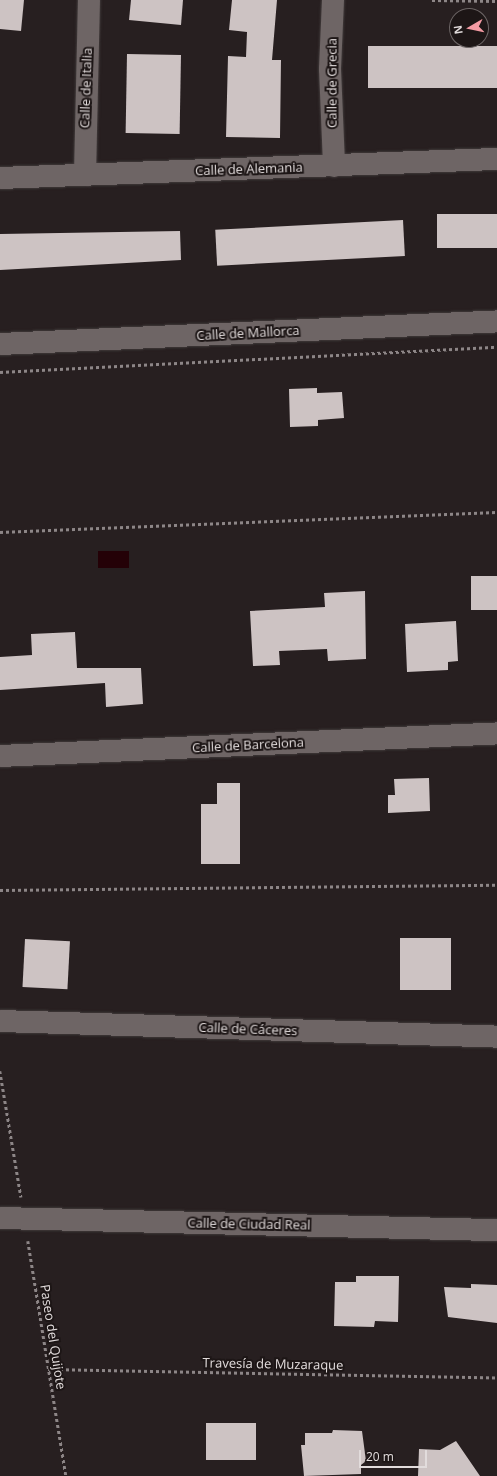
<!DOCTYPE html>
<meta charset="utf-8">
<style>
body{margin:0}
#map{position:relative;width:497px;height:1476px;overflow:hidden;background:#271f20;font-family:"Open Sans",sans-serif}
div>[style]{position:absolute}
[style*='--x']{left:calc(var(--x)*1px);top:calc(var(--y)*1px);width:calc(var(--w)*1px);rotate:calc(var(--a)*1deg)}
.water>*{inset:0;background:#240107;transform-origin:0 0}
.building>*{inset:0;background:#cdc3c3;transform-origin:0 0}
.path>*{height:2.5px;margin-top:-1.25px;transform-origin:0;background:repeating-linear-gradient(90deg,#8d8687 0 3px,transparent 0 6px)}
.roads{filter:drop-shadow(0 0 1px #423c3c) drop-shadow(0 0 1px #423c3c)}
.minor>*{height:22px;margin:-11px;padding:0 11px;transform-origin:11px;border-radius:11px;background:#6e6565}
span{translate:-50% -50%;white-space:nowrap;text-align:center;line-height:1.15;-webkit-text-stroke:4px #1d1616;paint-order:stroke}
.street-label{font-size:13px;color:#e2dcdc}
.north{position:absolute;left:449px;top:8px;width:40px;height:40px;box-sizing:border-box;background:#1d1616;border:1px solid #6c6565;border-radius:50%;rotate:261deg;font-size:11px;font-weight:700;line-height:16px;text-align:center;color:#e2dcdc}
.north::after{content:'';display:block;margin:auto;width:14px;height:18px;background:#f49aa3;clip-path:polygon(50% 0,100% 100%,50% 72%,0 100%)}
.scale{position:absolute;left:359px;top:1450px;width:68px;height:18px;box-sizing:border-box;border:2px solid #e2dcdc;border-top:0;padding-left:5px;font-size:12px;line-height:14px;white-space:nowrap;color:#e2dcdc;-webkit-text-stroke:3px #1d1616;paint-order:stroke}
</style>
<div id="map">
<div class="water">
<div style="left:129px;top:551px;width:17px;height:31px;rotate:90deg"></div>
</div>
<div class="building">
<div style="clip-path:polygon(0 0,24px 0,21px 31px,0 29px)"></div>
<div style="clip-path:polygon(131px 0,183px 0,181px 25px,129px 20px)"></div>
<div style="clip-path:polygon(232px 0,277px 0,272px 60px,281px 60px,280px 138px,226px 137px,228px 56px,246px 57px,247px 32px,229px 30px)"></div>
<div style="left:497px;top:46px;width:42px;height:129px;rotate:90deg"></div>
<div style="left:127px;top:54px;width:54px;height:79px;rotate:1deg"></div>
<div style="left:497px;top:214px;width:34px;height:60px;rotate:90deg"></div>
<div style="left:403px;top:220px;width:36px;height:188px;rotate:87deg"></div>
<div style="clip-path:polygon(180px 231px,181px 260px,0 270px,0 234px)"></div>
<div style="clip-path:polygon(317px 388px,317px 393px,342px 392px,344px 418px,318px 420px,318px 426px,290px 427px,289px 389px)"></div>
<div style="left:497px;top:576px;width:34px;height:26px;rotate:90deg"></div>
<div style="clip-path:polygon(365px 591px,366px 659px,328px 661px,327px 649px,279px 651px,280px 665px,253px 666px,250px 611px,325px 607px,324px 593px)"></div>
<div style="clip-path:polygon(456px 621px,458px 661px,448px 662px,448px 670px,407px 672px,405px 624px)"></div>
<div style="clip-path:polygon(75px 632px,77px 668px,141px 668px,143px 704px,106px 707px,105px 683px,0 690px,0 657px,32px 655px,31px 634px)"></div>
<div style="clip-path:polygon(429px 778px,430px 811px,388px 813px,388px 795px,395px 795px,394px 779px)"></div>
<div style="clip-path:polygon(217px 783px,240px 783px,240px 864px,201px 864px,201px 804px,217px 804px)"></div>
<div style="left:400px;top:938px;width:51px;height:52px"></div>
<div style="left:25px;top:939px;width:45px;height:48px;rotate:3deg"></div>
<div style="clip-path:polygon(356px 1276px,399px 1276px,398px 1322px,375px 1321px,374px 1327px,334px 1326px,335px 1282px,356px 1282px)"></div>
<div style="clip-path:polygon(471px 1284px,497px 1285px,497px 1323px,448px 1317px,444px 1287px,471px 1288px)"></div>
<div style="left:206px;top:1423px;width:50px;height:37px"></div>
<div style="clip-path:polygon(333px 1430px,362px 1431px,366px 1461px,361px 1465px,361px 1474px,304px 1476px,301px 1445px,305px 1445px,305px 1433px,332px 1433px)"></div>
<div style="clip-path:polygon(456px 1441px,480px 1476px,418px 1476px,419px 1449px,440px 1450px)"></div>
</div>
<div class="path">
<div style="--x:432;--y:0;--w:65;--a:0.9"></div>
<div style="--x:0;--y:372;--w:498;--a:-2.9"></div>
<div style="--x:0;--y:532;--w:497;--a:-2.3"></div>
<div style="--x:0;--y:890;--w:497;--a:-0.6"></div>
<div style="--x:0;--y:1071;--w:128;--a:80.5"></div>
<div style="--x:28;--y:1241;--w:238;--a:80.8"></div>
<div style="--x:48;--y:1369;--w:449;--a:1.1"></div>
</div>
<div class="roads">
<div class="minor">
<div style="--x:333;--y:0;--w:69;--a:92.5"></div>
<div style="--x:330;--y:69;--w:97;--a:87.6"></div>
<div style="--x:85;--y:175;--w:175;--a:-88.7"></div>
<div style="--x:0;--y:178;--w:497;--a:-2.2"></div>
<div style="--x:0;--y:344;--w:498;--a:-2.6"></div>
<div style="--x:0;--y:756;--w:498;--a:-2.6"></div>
<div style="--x:0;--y:1021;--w:497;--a:1.8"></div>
<div style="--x:0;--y:1218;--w:497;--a:1.4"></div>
</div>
</div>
<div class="street-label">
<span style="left:332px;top:83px;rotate:-90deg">Calle de Grecia</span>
<span style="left:86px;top:88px;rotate:-88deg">Calle de Italia</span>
<span style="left:249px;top:169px;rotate:-2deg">Calle de Alemania</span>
<span style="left:248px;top:333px;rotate:-3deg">Calle de Mallorca</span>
<span style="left:248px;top:745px;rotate:-3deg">Calle de Barcelona</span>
<span style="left:248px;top:1029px;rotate:2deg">Calle de Cáceres</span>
<span style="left:249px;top:1224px;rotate:1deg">Calle de Ciudad Real</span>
<span style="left:53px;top:1337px;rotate:81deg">Paseo del Quijote</span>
<span style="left:273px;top:1364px;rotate:1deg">Travesía de Muzaraque</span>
</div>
<div class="north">N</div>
<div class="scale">20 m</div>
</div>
